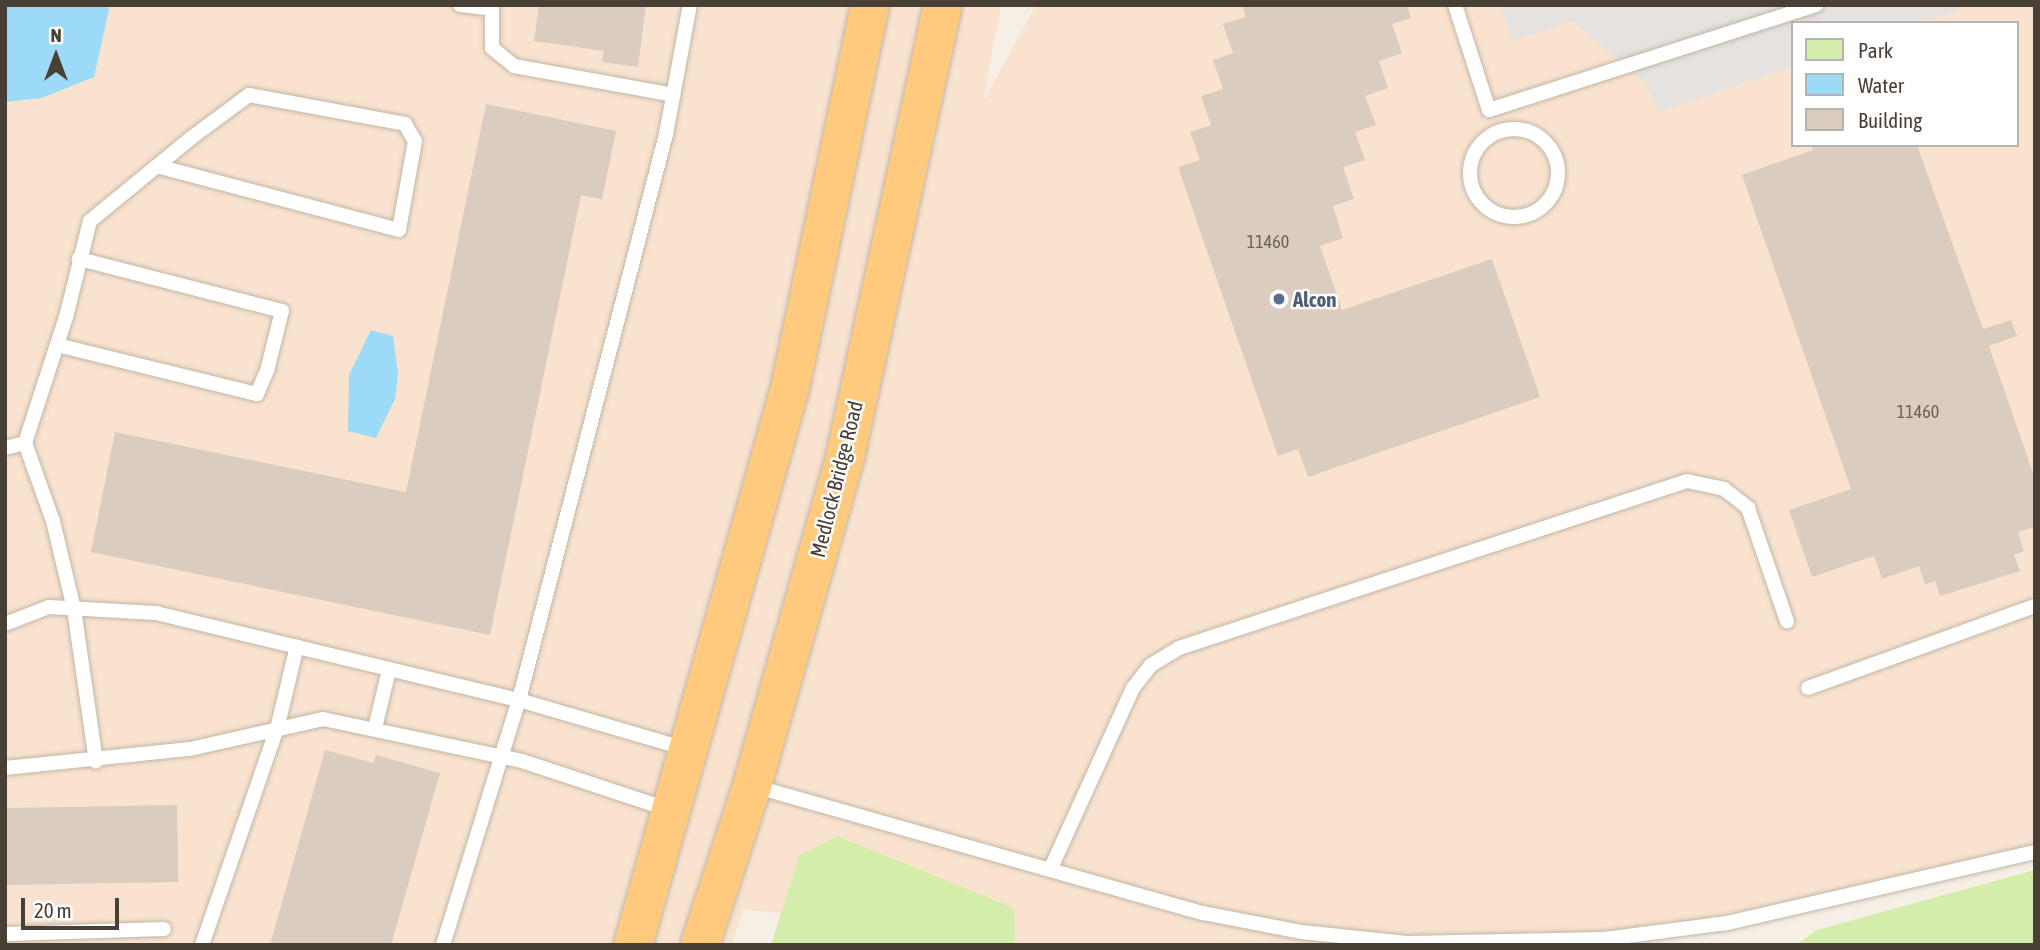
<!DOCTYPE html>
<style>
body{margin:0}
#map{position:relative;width:2040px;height:950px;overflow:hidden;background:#f5efe6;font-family:"Asap Condensed",sans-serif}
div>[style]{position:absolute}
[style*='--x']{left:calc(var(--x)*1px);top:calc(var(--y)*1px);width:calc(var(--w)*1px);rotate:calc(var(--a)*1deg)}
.commercial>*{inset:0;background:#f9e3cf}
.green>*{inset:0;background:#d5edab}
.parking>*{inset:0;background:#e5e2df}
.water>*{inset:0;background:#9ddaf7}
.building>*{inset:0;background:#daccbe;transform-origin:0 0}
.roads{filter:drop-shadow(0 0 2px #c1b6a8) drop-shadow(0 0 2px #c1b6a8)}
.service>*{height:14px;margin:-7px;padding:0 7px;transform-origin:7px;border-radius:7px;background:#fff}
.service>.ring{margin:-7px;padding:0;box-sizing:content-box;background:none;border:14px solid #fff;border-radius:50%}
.trunk>*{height:38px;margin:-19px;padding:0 19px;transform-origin:19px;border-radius:19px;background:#ffca7e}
.dots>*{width:19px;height:19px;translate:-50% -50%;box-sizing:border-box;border:4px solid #fff;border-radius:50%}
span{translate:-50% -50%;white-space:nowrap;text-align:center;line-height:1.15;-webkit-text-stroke:5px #fff;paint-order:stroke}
.number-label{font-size:18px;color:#6c6257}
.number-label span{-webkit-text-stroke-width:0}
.service-label{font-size:21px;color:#4e5e75;font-weight:700}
.left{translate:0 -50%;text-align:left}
.street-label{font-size:21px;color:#483f35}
.frame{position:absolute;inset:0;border:7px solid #483f35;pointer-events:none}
.legend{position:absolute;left:1791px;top:21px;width:228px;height:126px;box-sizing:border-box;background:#fff;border:2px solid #b6b2ae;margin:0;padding:9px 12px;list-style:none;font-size:21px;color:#483f35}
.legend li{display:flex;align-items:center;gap:14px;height:35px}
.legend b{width:35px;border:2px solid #b6b2ae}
.north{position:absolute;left:21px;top:21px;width:70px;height:70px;-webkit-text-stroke:5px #fff;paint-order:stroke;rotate:0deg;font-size:19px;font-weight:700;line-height:28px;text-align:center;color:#483f35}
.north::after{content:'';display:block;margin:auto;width:24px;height:32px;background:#483f35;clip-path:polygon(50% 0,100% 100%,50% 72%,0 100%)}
.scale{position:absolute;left:21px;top:898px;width:98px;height:32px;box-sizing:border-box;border:4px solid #483f35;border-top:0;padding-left:9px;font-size:21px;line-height:24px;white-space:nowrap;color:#483f35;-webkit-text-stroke:5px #fff;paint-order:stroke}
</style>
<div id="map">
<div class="commercial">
<div style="clip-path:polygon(evenodd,5px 5px,1001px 5px,983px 102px,1036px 5px,2035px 5px,2035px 856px,1562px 945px,1039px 945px,743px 909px,732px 945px,5px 945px,5px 5px,1793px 23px,2017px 23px,2017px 145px,1793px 145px,1793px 23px)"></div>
</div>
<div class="green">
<div style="clip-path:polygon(837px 836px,1014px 908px,1015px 945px,771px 945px,799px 856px)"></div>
<div style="clip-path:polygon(2035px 870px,2035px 945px,1796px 945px,1817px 930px)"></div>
</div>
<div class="parking">
<div style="clip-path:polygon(1499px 5px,1971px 5px,1920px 23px,1793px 23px,1793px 66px,1659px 112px,1646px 84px,1573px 21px,1512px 41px)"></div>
</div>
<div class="water">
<div style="clip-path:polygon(5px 5px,110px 5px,94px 77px,42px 98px,5px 102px)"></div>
<div style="clip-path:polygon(371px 330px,393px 336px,398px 374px,395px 399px,376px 438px,348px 431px,349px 375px)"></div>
</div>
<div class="building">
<div style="clip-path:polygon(539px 5px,646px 5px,638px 67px,602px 62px,604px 51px,534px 41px)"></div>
<div style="clip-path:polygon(1242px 5px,1407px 5px,1411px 18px,1392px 24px,1402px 53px,1379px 61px,1388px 88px,1365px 96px,1376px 125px,1355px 132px,1365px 160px,1343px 167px,1354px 199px,1333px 206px,1343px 238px,1320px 246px,1342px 310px,1492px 259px,1540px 397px,1308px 477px,1298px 449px,1278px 456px,1178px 167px,1200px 160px,1190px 132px,1211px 125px,1201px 96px,1223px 89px,1213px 60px,1233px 53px,1223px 24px,1246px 17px)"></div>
<div style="clip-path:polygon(486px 104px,616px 131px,602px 199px,581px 195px,490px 635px,91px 552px,115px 432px,406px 492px)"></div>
<div style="clip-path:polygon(1811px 145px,1917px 145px,1983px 329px,2011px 320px,2017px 336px,1989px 346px,2035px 479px,2035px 527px,2018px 532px,2024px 551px,2014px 555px,2020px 571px,1940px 596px,1935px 581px,1925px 584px,1919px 566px,1882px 579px,1874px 556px,1812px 577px,1789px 510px,1851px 489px,1742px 175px,1813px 150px)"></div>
<div style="clip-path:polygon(325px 750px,373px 763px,376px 755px,440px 773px,391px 945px,270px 945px)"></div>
<div style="left:177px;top:805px;width:77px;height:172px;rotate:89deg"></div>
</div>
<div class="roads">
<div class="service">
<div style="--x:460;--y:5;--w:32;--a:7"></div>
<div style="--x:492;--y:5;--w:43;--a:90"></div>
<div style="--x:492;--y:48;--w:28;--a:39"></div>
<div style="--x:514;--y:66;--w:162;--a:10.3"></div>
<div style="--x:1455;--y:5;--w:110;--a:72.1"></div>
<div style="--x:1489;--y:110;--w:344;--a:-17.8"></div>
<div class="ring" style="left:1470px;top:129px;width:74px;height:74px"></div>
<div style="--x:57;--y:345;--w:206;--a:13.8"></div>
<div style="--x:257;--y:394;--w:25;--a:-67"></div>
<div style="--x:267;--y:371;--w:62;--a:-76"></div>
<div style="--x:282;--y:311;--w:210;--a:-165.6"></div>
<div style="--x:25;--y:443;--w:133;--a:-72"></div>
<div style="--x:66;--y:317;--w:99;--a:-76"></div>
<div style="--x:90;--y:221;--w:131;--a:-39.4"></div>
<div style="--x:191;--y:138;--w:72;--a:-36.6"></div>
<div style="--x:249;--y:95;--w:159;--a:10.5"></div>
<div style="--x:405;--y:124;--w:20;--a:60"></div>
<div style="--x:415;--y:141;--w:90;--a:100.2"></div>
<div style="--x:399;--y:230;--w:250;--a:-165.2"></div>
<div style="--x:5;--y:448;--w:21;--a:-14"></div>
<div style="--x:25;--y:443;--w:83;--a:70.3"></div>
<div style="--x:53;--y:521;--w:90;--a:76.6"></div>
<div style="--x:74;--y:609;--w:154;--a:81.8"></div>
<div style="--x:5;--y:624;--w:47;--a:-21.1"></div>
<div style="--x:49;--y:607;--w:107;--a:3.2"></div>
<div style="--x:156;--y:613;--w:373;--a:13.5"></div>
<div style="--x:519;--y:700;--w:175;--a:16.3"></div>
<div style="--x:1808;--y:688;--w:241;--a:-19.9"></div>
<div style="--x:375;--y:728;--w:60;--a:-76.4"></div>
<div style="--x:5;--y:768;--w:186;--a:-5.9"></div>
<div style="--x:190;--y:749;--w:136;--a:-12.7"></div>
<div style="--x:323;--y:719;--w:203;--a:11.9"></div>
<div style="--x:522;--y:761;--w:156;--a:18.3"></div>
<div style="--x:753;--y:786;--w:468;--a:15.8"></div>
<div style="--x:1203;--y:913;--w:101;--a:10.9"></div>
<div style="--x:1302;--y:932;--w:108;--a:5.9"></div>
<div style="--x:1409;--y:943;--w:195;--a:-1.2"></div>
<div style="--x:1604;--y:939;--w:124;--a:-7.4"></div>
<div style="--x:1727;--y:923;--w:316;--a:-13"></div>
<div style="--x:1050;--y:870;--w:200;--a:-65.5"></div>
<div style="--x:1133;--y:688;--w:29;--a:-52"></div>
<div style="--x:1151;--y:665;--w:33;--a:-31"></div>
<div style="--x:1179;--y:648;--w:535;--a:-18.2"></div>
<div style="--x:1687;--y:481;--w:38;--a:12"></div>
<div style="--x:1724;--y:489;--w:31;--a:38"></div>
<div style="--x:1748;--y:508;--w:120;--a:71"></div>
<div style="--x:5;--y:934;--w:159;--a:-1.8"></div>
<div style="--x:202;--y:945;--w:229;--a:-70.9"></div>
<div style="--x:277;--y:729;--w:85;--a:-76.5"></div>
<div style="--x:443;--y:945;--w:257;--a:-72.8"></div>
<div style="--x:519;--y:700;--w:585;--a:-75.44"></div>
<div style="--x:666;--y:134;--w:131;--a:-79.5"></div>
</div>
<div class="trunk">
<div style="--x:633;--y:945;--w:579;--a:-74.26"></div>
<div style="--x:790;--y:388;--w:391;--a:-78.2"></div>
<div style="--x:700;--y:945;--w:167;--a:-71.9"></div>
<div style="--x:752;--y:786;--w:346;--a:-74.2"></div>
<div style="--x:846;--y:453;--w:458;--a:-77.8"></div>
</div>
</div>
<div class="dots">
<div style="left:1279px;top:299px;background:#5c6f8a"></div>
</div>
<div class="number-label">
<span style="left:1268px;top:242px">11460</span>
<span style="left:1918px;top:412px">11460</span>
</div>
<div class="service-label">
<span class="left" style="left:1293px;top:299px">Alcon</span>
</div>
<div class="street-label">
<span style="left:836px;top:479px;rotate:-76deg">Medlock Bridge Road</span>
</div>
<div class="frame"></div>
<ul class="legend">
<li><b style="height:19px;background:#d5edab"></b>Park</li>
<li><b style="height:19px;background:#9ddaf7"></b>Water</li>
<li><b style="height:19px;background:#daccbe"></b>Building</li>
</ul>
<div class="north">N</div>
<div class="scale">20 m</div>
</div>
